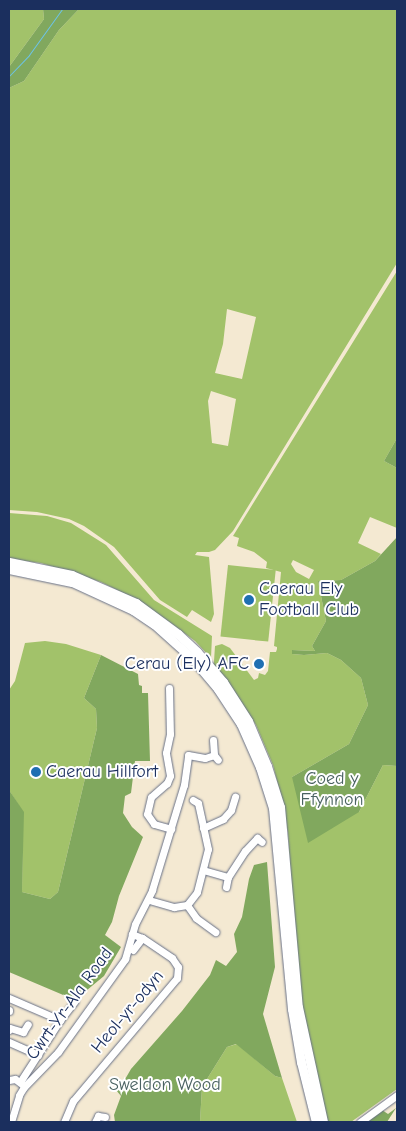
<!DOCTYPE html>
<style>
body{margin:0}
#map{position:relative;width:406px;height:1131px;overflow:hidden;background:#f4e9d2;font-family:"Comic Neue",sans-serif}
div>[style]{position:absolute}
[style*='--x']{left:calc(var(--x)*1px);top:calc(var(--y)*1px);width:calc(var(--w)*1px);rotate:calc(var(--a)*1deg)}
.green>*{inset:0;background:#a2c26a;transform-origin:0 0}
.forest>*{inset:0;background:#81a85e}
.stream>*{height:1px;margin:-0.5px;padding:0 0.5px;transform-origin:0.5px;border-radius:0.5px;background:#6cc4e9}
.roads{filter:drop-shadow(0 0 1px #677087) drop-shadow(0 0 1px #677087)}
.minor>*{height:7px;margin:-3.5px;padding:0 3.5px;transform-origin:3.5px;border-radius:3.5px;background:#fff}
.major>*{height:9px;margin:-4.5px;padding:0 4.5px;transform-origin:4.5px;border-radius:4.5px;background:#fff}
.dots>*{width:14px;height:14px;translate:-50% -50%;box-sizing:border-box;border:2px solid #fff;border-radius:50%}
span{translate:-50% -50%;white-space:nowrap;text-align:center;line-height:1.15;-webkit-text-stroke:4px #fff;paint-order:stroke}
.poi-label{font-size:18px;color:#1b2f5e}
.left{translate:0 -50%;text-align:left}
.right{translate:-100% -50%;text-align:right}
.park-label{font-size:18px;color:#4a6262}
.street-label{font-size:18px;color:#1b2f5e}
.frame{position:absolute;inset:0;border:10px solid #1b2f5e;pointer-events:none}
</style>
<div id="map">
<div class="green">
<div style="clip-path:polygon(9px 9px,43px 9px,44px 19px,9px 67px)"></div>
<div style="clip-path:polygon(evenodd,79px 9px,397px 9px,397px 263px,233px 531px,215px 550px,209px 552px,197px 552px,195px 555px,209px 557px,214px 614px,211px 622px,192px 610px,187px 617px,160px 600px,114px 547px,84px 526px,69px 519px,37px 512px,9px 510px,9px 88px,24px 81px,59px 30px,79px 9px,227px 309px,256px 317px,242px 379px,215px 373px,223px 344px,227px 309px,79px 9px,211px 391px,236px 399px,228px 446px,212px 443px,208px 401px,211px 391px)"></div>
<div style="clip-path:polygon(evenodd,397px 271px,397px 438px,384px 461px,397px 468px,397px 528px,370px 517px,358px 543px,381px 554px,375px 561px,341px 580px,318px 581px,326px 621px,312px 646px,315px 651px,293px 650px,292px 654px,304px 655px,327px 653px,341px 660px,361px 678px,368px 705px,349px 744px,292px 777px,359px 812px,383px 765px,397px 766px,397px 1089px,351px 1122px,327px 1122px,305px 1029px,296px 961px,288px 833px,282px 801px,273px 765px,256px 725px,233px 689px,214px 666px,214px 661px,215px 646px,222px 644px,230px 648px,254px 680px,258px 678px,259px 673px,265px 675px,268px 671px,270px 652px,276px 652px,277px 649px,277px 647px,274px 646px,281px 572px,266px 568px,267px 562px,254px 552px,237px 546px,239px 538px,233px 536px,397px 271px,293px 560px,314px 570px,309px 579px,296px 572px,291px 564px,293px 560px)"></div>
<div style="clip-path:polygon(9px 513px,47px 516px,71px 523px,106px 545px,154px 600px,212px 636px,211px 658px,195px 641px,168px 621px,137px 600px,101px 582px,41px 563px,9px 559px)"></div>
<div style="left:228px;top:565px;width:48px;height:72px;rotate:6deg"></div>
<div style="clip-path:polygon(45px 641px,66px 644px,101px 655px,84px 698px,96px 709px,97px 728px,58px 892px,50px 899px,22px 892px,23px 812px,9px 790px,9px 690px,15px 681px,25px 643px)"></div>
<div style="clip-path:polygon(237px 1044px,275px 1076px,282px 1078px,297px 1122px,200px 1122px,202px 1087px,227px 1047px)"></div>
</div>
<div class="forest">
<div style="clip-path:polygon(43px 9px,79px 9px,59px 30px,24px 81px,9px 88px,9px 67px,44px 19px)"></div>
<div style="clip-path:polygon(397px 438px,397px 468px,384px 461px)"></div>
<div style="clip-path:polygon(397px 537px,397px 766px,383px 765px,359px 812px,308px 843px,292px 777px,349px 744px,368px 705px,361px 678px,341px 660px,327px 653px,304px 655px,292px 654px,292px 650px,315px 651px,312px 646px,326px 621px,318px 581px,341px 580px,375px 561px)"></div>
<div style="clip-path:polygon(101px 655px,138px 674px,139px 685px,142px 686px,142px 693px,148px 693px,150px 761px,135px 761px,131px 793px,125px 796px,123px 813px,132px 827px,143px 837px,119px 896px,112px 922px,105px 935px,121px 947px,104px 976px,75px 1000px,9px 972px,9px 790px,24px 812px,22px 892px,50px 899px,58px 892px,97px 728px,96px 709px,84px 698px)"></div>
<div style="clip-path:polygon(267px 862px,275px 967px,263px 1014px,282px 1078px,275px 1076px,236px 1044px,227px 1047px,202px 1087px,200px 1122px,115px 1122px,114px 1115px,121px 1096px,116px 1090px,122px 1080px,124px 1081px,131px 1069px,182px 1011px,210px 975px,216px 960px,226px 966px,237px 952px,234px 934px,242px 917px,249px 879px,254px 865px)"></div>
<div style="clip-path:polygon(396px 1108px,387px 1122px,367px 1122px,382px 1110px,388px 1114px)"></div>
</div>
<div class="stream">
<div style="--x:9;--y:76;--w:29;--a:-46"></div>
<div style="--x:29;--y:55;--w:57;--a:-54.3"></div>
</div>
<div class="roads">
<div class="minor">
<div style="--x:169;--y:688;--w:46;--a:88.8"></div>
<div style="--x:170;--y:734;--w:19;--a:102"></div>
<div style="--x:166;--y:753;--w:23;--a:80"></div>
<div style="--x:170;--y:776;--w:8;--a:113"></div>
<div style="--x:167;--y:783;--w:21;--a:139"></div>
<div style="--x:151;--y:797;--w:17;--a:103"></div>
<div style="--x:147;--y:814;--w:12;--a:55"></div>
<div style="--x:154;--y:824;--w:18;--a:16"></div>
<div style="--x:213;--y:740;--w:15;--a:86"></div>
<div style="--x:214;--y:755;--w:6;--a:51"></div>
<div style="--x:203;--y:828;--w:22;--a:-24"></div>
<div style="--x:223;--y:819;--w:12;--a:-48"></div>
<div style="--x:231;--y:810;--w:14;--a:-73"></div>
<div style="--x:203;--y:870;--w:26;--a:16"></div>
<div style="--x:226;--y:887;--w:10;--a:-79"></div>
<div style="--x:228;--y:877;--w:31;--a:-57"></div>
<div style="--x:245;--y:851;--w:18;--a:-47"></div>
<div style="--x:257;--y:838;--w:6;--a:39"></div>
<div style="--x:149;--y:900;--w:26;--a:16"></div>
<div style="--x:174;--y:907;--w:13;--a:-9"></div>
<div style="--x:187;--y:905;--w:16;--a:-52"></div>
<div style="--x:197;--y:892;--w:44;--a:-75.7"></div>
<div style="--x:208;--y:849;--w:47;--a:-102.3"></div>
<div style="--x:198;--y:803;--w:6;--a:-149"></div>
<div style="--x:187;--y:905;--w:16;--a:55"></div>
<div style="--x:196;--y:918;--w:24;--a:36"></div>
<div style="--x:133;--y:950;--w:15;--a:-53"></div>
<div style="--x:9;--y:998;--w:56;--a:23.3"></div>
<div style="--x:9;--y:1011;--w:1;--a:-90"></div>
<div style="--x:9;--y:1030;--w:2;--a:-63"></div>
<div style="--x:10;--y:1028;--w:14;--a:17"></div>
<div style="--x:23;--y:1032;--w:9;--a:-58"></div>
<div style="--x:9;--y:1042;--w:32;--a:24"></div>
<div style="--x:9;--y:1080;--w:6;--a:-9"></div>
<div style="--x:15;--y:1079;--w:10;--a:37"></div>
<div style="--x:20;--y:1082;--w:74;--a:-57.2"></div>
<div style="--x:60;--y:1020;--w:24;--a:-52"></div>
<div style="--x:11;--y:1122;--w:28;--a:-73"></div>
<div style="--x:19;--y:1095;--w:9;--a:-58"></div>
<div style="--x:24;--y:1087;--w:49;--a:-45.8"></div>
<div style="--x:58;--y:1052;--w:115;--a:-54.2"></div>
<div style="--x:125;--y:959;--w:36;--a:-74"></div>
<div style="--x:135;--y:924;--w:38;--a:-63"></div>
<div style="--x:152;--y:890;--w:110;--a:-73.1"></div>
<div style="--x:184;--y:785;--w:30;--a:-82"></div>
<div style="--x:188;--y:755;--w:17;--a:10"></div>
<div style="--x:205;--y:758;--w:9;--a:-18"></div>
<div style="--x:64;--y:1122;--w:23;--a:-67"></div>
<div style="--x:73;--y:1101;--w:161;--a:-49.8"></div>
<div style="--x:177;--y:978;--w:11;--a:-85"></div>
<div style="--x:178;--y:967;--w:11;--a:-124"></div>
<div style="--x:172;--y:958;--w:36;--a:-146"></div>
<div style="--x:142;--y:938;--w:11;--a:-158"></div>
<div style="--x:95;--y:1122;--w:7;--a:-63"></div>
<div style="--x:98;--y:1116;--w:7;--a:8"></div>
<div style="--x:360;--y:1122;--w:46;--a:-36.1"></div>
</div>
<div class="major">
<div style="--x:9;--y:562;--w:64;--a:11.7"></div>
<div style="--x:72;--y:575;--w:70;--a:23.6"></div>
<div style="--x:136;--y:603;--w:52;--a:36.4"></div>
<div style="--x:178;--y:634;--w:26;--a:43"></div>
<div style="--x:197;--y:652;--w:40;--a:49"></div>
<div style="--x:223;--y:682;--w:46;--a:57.3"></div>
<div style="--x:248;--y:721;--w:49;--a:67.1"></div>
<div style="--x:267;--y:766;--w:43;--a:72.4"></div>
<div style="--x:280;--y:807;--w:201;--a:84.9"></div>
<div style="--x:298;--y:1007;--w:118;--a:77.7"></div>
<div style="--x:9;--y:569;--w:64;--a:11.7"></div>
<div style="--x:72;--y:582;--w:67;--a:24.7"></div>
<div style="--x:133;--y:610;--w:25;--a:34"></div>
<div style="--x:154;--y:624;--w:52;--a:41.9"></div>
<div style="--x:193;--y:659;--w:39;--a:50"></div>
<div style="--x:218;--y:689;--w:42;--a:56.7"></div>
<div style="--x:241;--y:724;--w:47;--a:66.2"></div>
<div style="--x:260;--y:767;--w:43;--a:72.4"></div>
<div style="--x:273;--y:808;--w:202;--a:84.6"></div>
<div style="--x:292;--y:1009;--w:54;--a:80.4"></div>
<div style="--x:301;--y:1062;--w:62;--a:76"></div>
</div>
</div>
<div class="dots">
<div style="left:249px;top:600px;background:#1f6fb2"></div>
<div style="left:259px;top:664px;background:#1f6fb2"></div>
<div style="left:36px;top:772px;background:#1f6fb2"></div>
</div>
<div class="poi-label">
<span class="left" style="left:259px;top:600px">Caerau Ely<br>Football Club</span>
<span class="right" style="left:249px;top:664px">Cerau (Ely) AFC</span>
<span class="left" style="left:46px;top:772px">Caerau Hillfort</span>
</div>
<div class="park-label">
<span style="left:332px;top:790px">Coed y<br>Ffynnon</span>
<span style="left:165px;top:1085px">Sweldon Wood</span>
</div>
<div class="street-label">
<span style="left:70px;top:1004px;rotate:-54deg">Cwrt-Yr-Ala Road</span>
<span style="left:128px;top:1012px;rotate:-50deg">Heol-yr-odyn</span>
</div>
<div class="frame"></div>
</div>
